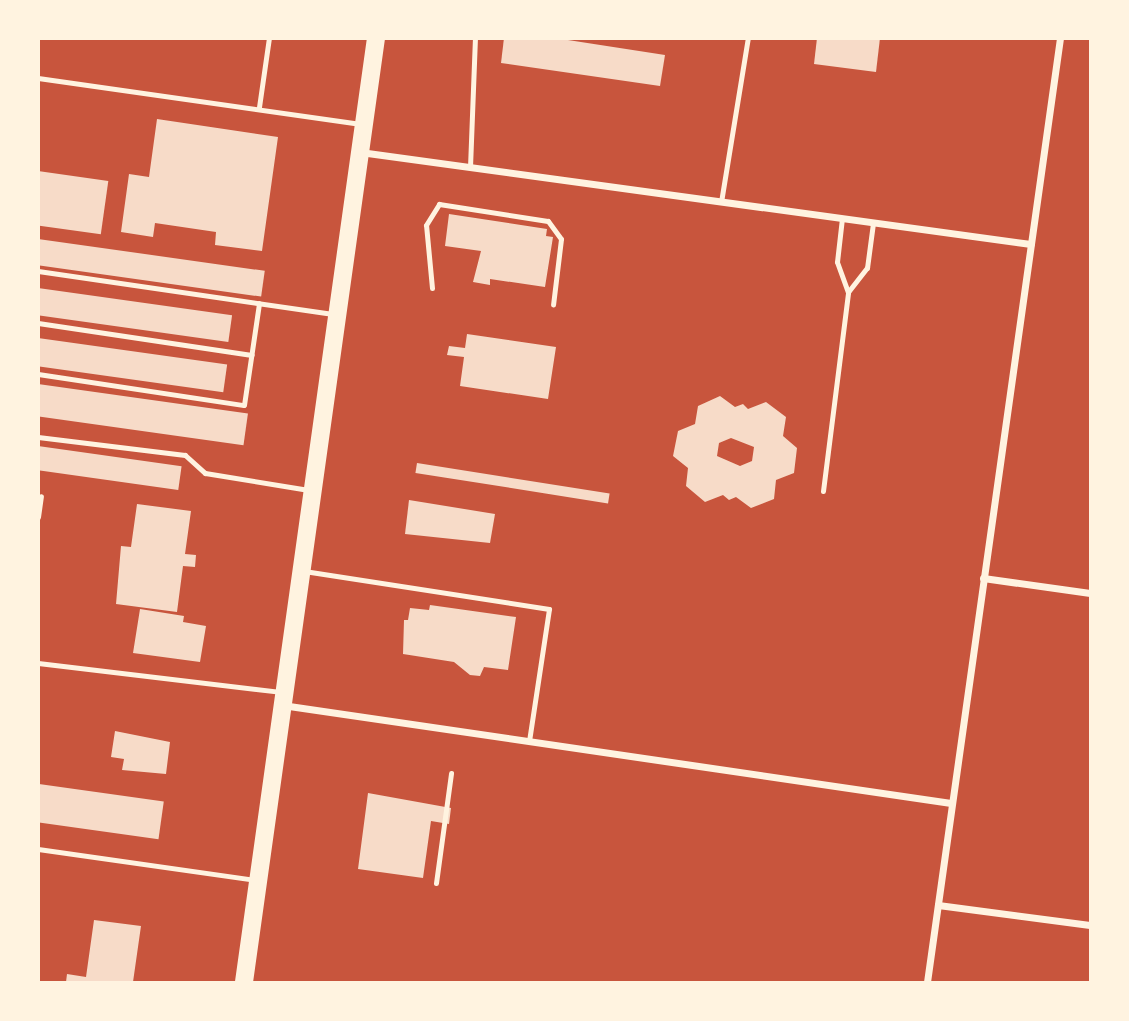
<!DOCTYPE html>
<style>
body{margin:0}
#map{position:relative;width:1129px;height:1021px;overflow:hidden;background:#c8553d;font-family:Rubik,sans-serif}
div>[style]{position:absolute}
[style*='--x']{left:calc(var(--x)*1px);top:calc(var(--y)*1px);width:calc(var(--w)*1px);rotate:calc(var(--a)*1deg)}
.building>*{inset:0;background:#f7dbc8;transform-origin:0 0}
.service>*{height:5px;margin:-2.5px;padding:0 2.5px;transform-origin:2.5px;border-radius:2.5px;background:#fff3e0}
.minor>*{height:7px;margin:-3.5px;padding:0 3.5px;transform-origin:3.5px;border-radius:3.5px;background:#fff3e0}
.primary>*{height:18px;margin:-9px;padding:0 9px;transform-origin:9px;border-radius:9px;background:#fff3e0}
span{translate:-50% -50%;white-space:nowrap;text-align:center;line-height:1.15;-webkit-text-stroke:6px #fff3e0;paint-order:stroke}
.frame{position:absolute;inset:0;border:40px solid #fff3e0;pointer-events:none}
</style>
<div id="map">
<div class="building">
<div style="clip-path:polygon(504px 38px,555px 38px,665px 55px,660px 86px,501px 63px)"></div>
<div style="clip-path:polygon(817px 38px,880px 38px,876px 72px,814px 64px)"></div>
<div style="clip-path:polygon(157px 119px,278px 137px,262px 251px,215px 245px,216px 232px,155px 223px,153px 237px,121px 232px,129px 174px,149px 177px)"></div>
<div style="left:38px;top:171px;width:71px;height:54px;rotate:8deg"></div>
<div style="clip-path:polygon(449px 214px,547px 229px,546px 236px,553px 237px,545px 287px,490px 279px,490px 285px,473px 282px,481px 251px,445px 246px)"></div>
<div style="left:38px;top:239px;width:229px;height:26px;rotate:8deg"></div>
<div style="left:38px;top:288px;width:196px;height:27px;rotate:8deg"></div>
<div style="clip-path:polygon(467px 334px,556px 347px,548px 399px,460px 386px,464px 357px,447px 355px,449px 346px,465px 348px)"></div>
<div style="left:38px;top:338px;width:191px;height:28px;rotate:8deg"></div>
<div style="left:38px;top:384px;width:212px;height:32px;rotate:8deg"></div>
<div style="clip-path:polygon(evenodd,720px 396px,735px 407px,743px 404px,748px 409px,766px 402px,786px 417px,783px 436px,797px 448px,794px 473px,776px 480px,774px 499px,751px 508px,736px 497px,729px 500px,723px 495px,705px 502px,686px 486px,688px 468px,673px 456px,678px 431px,695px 424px,698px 406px,720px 396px,731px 438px,754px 447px,752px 461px,740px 466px,717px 456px,719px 443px,731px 438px)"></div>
<div style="left:38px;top:446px;width:145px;height:24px;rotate:8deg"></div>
<div style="left:417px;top:463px;width:195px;height:10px;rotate:9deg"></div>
<div style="clip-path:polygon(409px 500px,495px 514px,490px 543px,405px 534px)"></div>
<div style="clip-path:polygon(137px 504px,191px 511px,185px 554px,196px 555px,195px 567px,183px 566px,177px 612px,116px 604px,121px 546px,131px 547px)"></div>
<div style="clip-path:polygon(430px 605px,516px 617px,508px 670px,484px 667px,480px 676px,470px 675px,454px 662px,403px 654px,404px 620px,408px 620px,410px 608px,429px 610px)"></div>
<div style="clip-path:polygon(140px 609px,184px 616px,183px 622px,206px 626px,200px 662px,133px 653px)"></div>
<div style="clip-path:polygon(115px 731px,170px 742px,166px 774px,122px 770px,124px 759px,111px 757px)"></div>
<div style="left:39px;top:784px;width:126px;height:38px;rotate:8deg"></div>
<div style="clip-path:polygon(368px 793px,451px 808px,449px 824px,431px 821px,423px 878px,358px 869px)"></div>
<div style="clip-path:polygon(94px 920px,141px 926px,133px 982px,66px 982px,67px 974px,86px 977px)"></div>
</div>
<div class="service">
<div style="--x:38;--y:78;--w:326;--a:8.1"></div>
<div style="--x:259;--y:107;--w:70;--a:-81.8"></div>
<div style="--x:470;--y:167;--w:129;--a:-87.8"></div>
<div style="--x:721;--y:202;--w:166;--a:-80.7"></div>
<div style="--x:842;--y:218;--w:44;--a:96.5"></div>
<div style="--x:837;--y:262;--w:32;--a:70"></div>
<div style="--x:848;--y:292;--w:31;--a:-52"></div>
<div style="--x:867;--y:268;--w:45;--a:-82.4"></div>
<div style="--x:38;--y:271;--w:298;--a:8.3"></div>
<div style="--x:432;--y:288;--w:63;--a:-95.4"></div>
<div style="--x:426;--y:225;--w:25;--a:-58"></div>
<div style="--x:439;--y:204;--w:110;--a:8.9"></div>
<div style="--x:548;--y:221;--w:22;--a:54"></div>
<div style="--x:561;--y:239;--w:66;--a:96.9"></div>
<div style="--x:38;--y:323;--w:216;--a:8.5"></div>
<div style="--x:38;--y:374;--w:208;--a:8.6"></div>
<div style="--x:244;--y:405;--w:103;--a:-81.6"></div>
<div style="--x:38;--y:437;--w:148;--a:7"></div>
<div style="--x:185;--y:455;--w:27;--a:42"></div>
<div style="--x:205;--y:473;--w:105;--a:9.3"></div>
<div style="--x:823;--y:491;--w:201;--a:-82.8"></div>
<div style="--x:38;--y:517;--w:21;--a:-82"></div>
<div style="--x:304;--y:571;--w:248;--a:8.8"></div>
<div style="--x:549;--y:609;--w:134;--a:98.6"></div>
<div style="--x:38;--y:663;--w:244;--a:6.8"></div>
<div style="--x:38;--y:849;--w:219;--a:8.1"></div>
<div style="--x:436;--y:883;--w:111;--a:-82.2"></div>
</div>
<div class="minor">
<div style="--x:360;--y:152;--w:677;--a:7.81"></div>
<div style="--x:983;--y:578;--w:108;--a:8"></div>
<div style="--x:282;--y:705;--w:676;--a:8.33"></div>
<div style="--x:938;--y:905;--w:153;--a:7.5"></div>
<div style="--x:927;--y:982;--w:953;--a:-81.98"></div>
</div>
<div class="primary">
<div style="--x:244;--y:982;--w:953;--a:-82.04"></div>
</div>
<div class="frame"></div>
</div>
